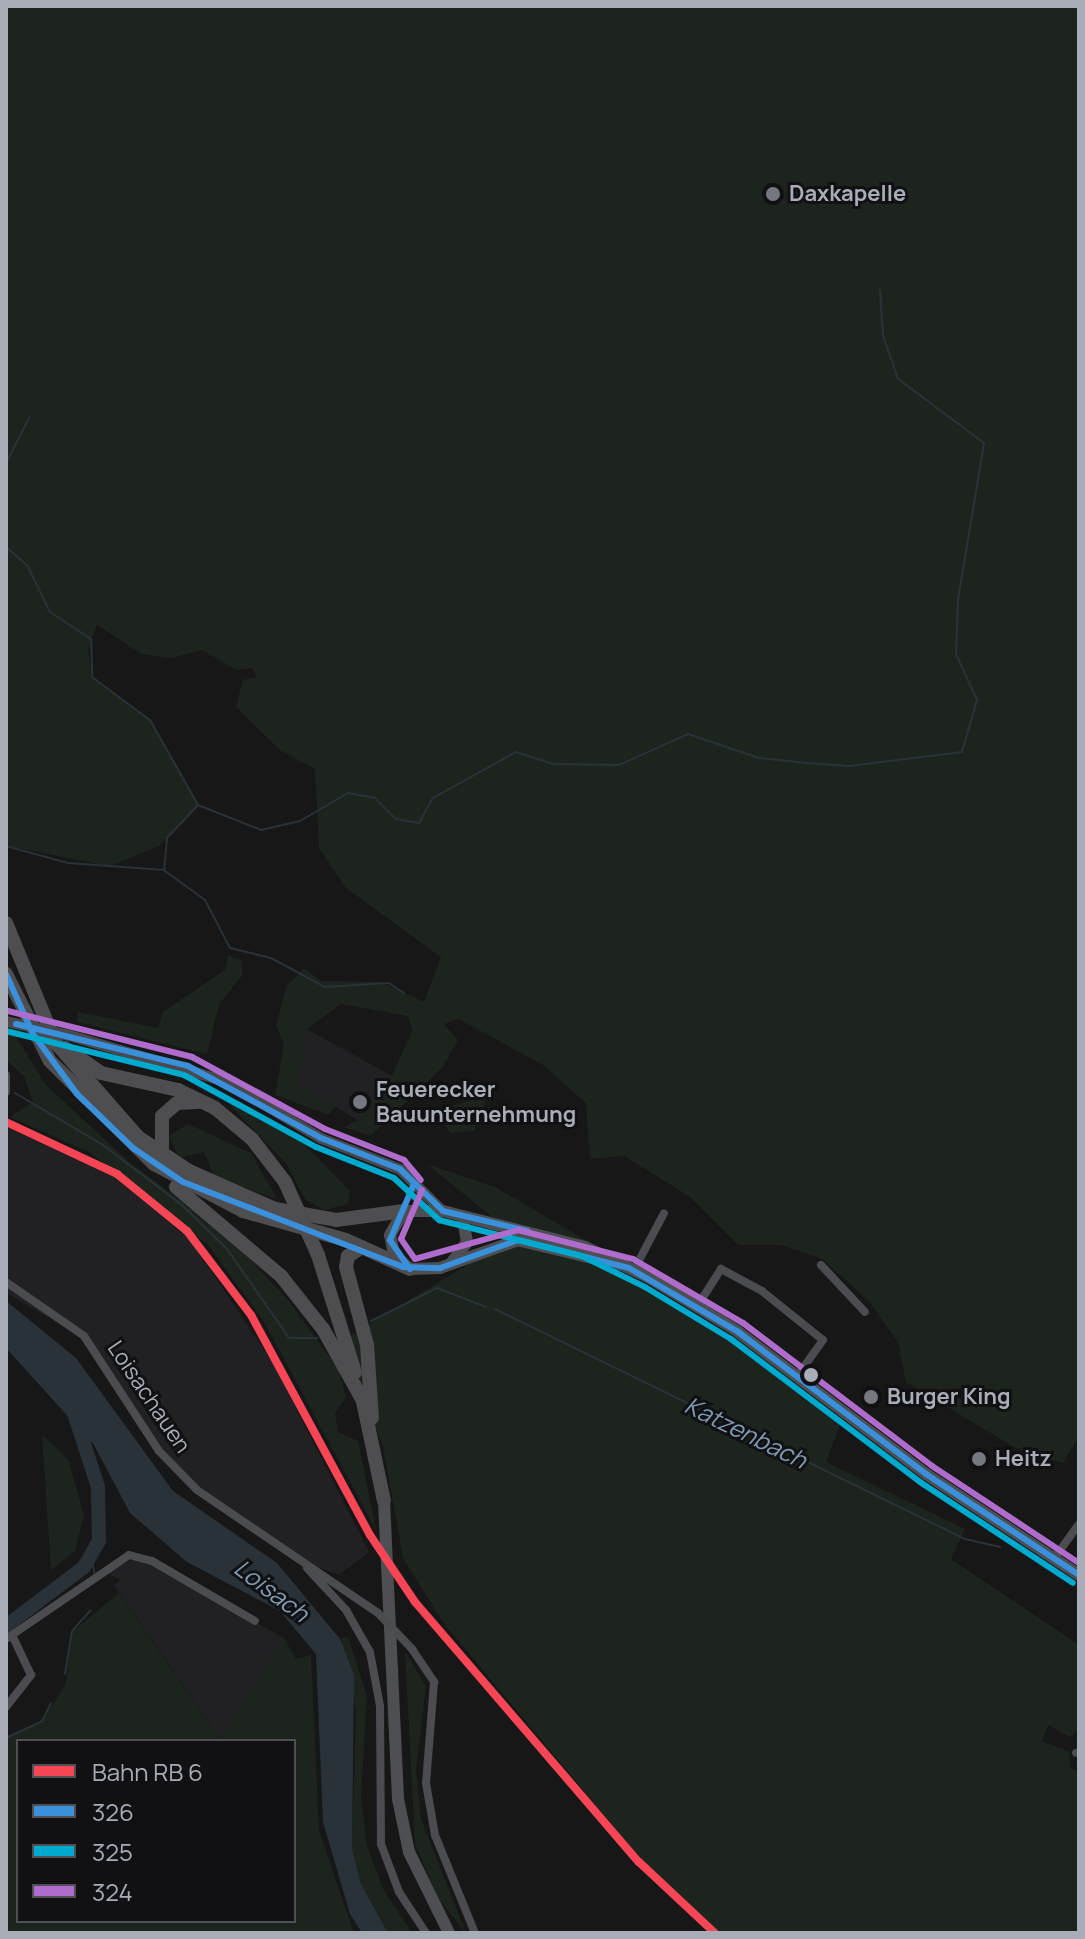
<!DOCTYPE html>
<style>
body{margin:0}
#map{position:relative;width:1085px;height:1939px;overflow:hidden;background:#171717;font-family:Manrope,sans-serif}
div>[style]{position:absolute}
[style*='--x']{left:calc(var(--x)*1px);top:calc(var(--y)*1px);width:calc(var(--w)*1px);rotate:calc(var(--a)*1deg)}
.built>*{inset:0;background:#212123}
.green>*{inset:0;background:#1d241e}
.water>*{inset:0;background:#2a3239}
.stream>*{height:2px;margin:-1px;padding:0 1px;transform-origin:1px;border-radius:1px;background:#2a3239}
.river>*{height:14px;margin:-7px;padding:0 7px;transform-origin:7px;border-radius:7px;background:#2a3239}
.street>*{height:8px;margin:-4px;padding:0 4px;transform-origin:4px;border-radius:4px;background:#4b4c50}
.secondary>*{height:11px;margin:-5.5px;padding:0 5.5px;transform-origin:5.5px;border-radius:5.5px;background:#4a4a4e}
.primary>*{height:12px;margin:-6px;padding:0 6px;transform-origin:6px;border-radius:6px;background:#4d4f52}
.highway>*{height:14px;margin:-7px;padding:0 7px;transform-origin:7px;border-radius:7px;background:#4e4e51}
.street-bridge>*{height:8px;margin:-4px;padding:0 4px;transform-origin:4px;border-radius:4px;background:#4b4c50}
.secondary-bridge>*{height:11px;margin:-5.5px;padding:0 5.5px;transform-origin:5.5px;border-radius:5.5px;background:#4a4a4e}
.highway-bridge>*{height:14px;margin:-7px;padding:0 7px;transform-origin:7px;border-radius:7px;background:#4e4e51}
.bus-1>*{height:6px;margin:-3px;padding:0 3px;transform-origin:3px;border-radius:3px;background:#3a90db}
.bus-2>*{height:6px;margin:-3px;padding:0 3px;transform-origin:3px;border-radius:3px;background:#00a9ce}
.bus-3>*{height:6px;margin:-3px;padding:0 3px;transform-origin:3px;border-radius:3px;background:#b06ccc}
.rail-1>*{height:8px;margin:-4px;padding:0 4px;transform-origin:4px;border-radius:4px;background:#f64656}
.dots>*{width:22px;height:22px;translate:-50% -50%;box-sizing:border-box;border:4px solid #111113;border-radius:50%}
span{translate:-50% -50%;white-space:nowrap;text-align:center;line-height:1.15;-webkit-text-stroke:6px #111113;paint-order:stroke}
.poi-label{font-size:22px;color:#a8adb8;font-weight:700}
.left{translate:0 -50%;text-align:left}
.street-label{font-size:22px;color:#a8adb8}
.water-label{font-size:24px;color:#7f9bb3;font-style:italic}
.frame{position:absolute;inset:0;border:8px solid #a8adb8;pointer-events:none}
.legend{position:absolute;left:16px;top:1739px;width:280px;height:184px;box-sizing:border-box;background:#111113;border:2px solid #4d4f55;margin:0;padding:10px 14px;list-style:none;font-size:24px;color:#a8adb8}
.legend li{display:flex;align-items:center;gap:16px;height:40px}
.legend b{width:40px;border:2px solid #4d4f55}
</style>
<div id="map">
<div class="built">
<div style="clip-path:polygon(307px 1029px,392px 1076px,358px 1120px,296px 1084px)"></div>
<div style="clip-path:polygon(6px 1127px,116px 1178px,190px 1240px,273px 1363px,369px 1552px,339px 1575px,293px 1558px,195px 1491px,157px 1453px,112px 1374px,78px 1335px,6px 1293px)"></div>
<div style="clip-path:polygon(139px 1557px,284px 1638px,221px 1740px,114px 1585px,120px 1580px,105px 1572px)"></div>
</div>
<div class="green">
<div style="clip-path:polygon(6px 6px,1079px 6px,1079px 1436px,1063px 1463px,1014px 1447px,906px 1382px,898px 1342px,869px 1301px,822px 1259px,782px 1245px,738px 1245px,689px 1196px,624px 1156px,590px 1159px,586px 1103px,543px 1065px,459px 1019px,444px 1024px,458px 1040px,442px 1068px,370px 1136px,344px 1127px,358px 1120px,392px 1076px,412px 1031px,408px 1016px,341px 1004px,307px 1029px,296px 1084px,335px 1107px,329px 1115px,275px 1095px,284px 1044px,276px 1026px,286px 987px,304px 968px,321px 981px,381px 982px,424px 1002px,441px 957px,346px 888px,319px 848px,315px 769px,280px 750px,236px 707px,243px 680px,257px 677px,252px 668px,237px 670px,202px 650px,171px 658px,142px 654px,97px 625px,88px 649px,92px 677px,150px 720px,198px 805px,159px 846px,110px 866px,6px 846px)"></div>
<div style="clip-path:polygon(228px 955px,242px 961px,242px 976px,219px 1004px,207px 1054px,77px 1022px,78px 1012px,158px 1028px,163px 1012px,225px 970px)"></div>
<div style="clip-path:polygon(6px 1033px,15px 1035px,46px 1085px,128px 1161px,227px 1235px,288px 1300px,338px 1369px,346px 1397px,335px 1413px,338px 1432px,358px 1441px,376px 1530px,263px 1320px,208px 1245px,91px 1153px,10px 1117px,33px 1102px,24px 1076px,6px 1060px)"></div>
<div style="clip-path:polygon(488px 1094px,474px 1131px,450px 1133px,443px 1122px,449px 1107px)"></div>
<div style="clip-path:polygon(226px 1101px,304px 1144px,350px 1191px,348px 1204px,324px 1210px,306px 1200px,285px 1162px)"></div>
<div style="clip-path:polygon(188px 1124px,251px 1153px,277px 1199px,215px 1178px,204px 1152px,179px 1158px,169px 1136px)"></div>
<div style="clip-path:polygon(427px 1164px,495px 1187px,589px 1242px,492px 1217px)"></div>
<div style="clip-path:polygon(519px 1244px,608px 1265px,762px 1358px,845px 1423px,782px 1378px,841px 1422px,826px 1462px,965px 1529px,951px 1559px,1079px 1645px,1079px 1729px,1070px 1737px,1048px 1725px,1042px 1741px,1069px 1752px,1071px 1769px,1079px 1770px,1079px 1933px,720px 1933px,665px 1888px,442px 1621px,403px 1558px,383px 1446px,340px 1342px,492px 1250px)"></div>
<div style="clip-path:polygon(42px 1435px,68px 1459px,84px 1515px,75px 1551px,51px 1570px)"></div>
<div style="clip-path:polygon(evenodd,119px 1593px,220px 1739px,284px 1638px,296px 1659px,311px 1655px,319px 1831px,354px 1933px,6px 1933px,6px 1739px,43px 1721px,66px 1683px,72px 1632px,119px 1593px,18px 1741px,294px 1741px,294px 1921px,18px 1921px,18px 1741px)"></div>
<div style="clip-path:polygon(348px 1637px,367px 1696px,361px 1796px,367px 1846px,383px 1889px,412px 1933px,388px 1933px,361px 1884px,352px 1849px,356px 1710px,340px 1639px)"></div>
<div style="clip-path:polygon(405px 1652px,426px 1686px,416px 1770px,421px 1819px,466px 1933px,438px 1898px,415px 1844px)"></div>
</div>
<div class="water">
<div style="clip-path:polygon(6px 1301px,76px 1358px,173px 1491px,277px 1563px,340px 1639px,354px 1675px,352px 1849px,361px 1884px,388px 1933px,362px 1933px,350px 1914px,323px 1822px,316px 1654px,280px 1611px,187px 1562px,130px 1513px,94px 1445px,6px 1348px)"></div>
</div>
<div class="stream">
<div style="--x:6;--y:463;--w:51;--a:-62.9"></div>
<div style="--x:6;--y:547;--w:28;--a:41"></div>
<div style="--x:27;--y:565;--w:52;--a:63.9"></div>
<div style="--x:50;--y:612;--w:49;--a:33.4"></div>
<div style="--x:91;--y:639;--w:38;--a:88"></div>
<div style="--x:92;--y:677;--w:72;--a:36.6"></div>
<div style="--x:150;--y:720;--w:98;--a:60.5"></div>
<div style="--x:198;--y:805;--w:45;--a:133.2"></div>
<div style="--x:167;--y:838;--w:32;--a:95"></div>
<div style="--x:164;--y:870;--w:96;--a:-175.8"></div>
<div style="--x:68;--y:863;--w:64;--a:-164.7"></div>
<div style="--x:198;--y:805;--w:68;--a:21.6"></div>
<div style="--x:261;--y:830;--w:40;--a:-13"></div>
<div style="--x:300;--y:821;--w:56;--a:-30.3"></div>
<div style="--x:348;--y:793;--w:27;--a:10"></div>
<div style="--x:375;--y:798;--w:30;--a:45"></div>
<div style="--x:396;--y:819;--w:23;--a:10"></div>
<div style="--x:419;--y:823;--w:29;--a:-61"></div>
<div style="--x:433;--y:798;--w:95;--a:-29"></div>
<div style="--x:516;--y:752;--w:38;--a:18"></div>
<div style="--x:552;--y:764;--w:67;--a:0.9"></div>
<div style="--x:619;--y:765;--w:76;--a:-24.2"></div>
<div style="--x:688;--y:734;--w:75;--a:18.7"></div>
<div style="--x:759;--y:758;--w:48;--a:5.9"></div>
<div style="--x:807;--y:763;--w:42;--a:4.1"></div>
<div style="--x:849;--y:766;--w:114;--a:-7.1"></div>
<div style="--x:962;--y:752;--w:54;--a:-73.9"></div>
<div style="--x:977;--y:700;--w:51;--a:-114.5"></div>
<div style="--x:956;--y:654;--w:55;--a:-87.9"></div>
<div style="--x:958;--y:599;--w:158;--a:-80.5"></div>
<div style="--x:984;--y:443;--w:107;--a:-143.3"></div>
<div style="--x:898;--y:379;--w:46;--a:-108.8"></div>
<div style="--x:883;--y:335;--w:45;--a:-93.8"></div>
<div style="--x:165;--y:871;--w:49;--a:35.9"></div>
<div style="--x:205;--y:900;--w:54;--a:62.5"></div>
<div style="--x:230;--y:948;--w:42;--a:13.7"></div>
<div style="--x:271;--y:958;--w:61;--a:28.2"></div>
<div style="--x:325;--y:987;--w:64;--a:-3.6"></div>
<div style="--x:389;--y:983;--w:18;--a:34"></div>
<div style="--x:15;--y:1093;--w:102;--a:30.6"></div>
<div style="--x:103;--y:1145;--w:99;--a:37.2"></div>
<div style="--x:182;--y:1205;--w:63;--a:44.4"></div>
<div style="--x:227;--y:1249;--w:108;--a:55.1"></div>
<div style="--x:289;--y:1338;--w:28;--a:0"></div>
<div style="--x:495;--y:1309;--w:523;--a:26.08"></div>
<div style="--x:965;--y:1539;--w:36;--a:13"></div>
<div style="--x:371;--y:1321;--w:74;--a:-26.6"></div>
<div style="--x:437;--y:1288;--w:53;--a:21.2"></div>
<div style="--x:92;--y:1556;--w:17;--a:83"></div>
<div style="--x:65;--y:1674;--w:44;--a:-80.8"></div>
<div style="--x:72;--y:1631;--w:28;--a:-48"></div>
<div style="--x:6;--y:1738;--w:40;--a:-25"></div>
<div style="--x:42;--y:1721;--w:20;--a:-63"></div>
</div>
<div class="river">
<div style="--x:6;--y:1626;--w:98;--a:-37.1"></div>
<div style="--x:84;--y:1567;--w:30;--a:-60"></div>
<div style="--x:99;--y:1541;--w:54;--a:-91.1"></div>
<div style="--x:98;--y:1487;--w:84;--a:-108"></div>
</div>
<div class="street">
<div style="--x:6;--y:1075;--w:17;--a:90"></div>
<div style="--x:821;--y:1265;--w:64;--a:46.9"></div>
<div style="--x:634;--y:1270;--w:64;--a:-62.2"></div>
<div style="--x:6;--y:1282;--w:95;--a:34.7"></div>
<div style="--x:84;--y:1336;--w:137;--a:56.9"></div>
<div style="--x:159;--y:1451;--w:54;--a:45.7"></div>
<div style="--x:197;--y:1490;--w:219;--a:34.2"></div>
<div style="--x:698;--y:1305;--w:43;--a:-57.4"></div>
<div style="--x:721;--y:1269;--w:47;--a:28.2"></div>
<div style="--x:762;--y:1291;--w:78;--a:38.8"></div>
<div style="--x:823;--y:1340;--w:43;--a:125.5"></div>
<div style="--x:1053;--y:1560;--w:44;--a:-54.2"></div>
<div style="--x:307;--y:1568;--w:57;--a:47.1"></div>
<div style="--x:346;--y:1610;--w:48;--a:60.3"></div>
<div style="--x:370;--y:1652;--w:55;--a:79.5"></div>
<div style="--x:380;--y:1706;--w:138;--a:89.6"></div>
<div style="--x:381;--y:1844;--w:51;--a:69.4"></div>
<div style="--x:399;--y:1892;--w:49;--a:56.6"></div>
<div style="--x:6;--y:1639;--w:149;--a:-34.3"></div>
<div style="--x:129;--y:1555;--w:24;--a:15"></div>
<div style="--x:152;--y:1561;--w:119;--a:30.2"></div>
<div style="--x:412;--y:1649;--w:40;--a:56"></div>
<div style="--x:434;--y:1682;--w:101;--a:94.5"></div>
<div style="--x:426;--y:1783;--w:53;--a:80.2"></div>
<div style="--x:435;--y:1835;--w:106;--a:67.8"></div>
<div style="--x:6;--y:1707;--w:41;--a:-52"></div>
<div style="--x:31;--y:1675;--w:44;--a:-115.4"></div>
<div style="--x:1076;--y:1753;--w:3;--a:-18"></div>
</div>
<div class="secondary">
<div style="--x:69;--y:1035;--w:163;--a:16.4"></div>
<div style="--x:225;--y:1081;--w:112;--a:30.7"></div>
<div style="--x:321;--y:1138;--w:85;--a:21.4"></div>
<div style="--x:400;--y:1169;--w:59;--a:45"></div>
</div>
<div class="primary">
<div style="--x:452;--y:1262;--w:25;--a:-53"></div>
<div style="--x:467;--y:1242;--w:23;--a:-100"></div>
<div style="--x:621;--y:1265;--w:106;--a:-166.4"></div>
<div style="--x:518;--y:1240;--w:83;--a:160.3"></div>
<div style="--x:440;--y:1268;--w:30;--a:178"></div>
<div style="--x:410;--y:1269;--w:21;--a:-139"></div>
<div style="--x:394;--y:1255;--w:20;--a:-101"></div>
<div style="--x:390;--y:1235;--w:28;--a:-60"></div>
<div style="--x:404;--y:1211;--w:39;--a:0"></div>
<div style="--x:443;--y:1211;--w:146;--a:14.2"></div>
<div style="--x:585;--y:1247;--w:72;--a:25.5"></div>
<div style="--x:650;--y:1278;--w:102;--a:31.3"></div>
<div style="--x:737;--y:1331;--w:237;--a:37.1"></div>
<div style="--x:926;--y:1474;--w:183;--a:33.4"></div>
<div style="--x:384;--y:1501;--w:298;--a:87.3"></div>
<div style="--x:398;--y:1799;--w:54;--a:78.3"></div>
<div style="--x:409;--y:1852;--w:90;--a:63.7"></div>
</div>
<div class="highway">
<div style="--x:6;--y:923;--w:129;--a:67.6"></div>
<div style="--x:55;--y:1042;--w:126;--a:48.9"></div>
<div style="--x:138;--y:1137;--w:61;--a:33.7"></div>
<div style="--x:189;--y:1171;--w:94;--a:23.8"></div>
<div style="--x:275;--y:1209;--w:62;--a:10.2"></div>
<div style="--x:336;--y:1220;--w:69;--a:-7.5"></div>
<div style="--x:6;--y:974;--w:97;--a:63.2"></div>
<div style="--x:50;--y:1061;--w:146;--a:44.7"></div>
<div style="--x:154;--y:1164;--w:101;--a:27.8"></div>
<div style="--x:243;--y:1211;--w:107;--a:15.7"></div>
<div style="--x:346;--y:1240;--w:70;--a:24.4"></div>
<div style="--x:65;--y:1048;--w:44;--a:34.8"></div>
<div style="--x:101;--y:1073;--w:79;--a:12.4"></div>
<div style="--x:178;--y:1090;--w:41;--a:25.9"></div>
<div style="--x:215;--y:1108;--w:48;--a:40"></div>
<div style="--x:252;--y:1139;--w:54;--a:52.5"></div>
<div style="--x:162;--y:1153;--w:37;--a:-90"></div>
<div style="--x:162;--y:1116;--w:20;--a:-41"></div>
<div style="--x:177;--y:1103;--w:20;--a:-3"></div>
<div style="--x:176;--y:1187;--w:138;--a:40.3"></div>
<div style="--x:281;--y:1276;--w:68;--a:51.6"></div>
<div style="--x:323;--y:1329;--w:80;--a:60.9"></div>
<div style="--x:362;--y:1247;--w:17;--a:147"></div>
<div style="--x:348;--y:1256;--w:11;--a:100"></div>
<div style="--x:346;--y:1267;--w:81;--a:74.9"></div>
<div style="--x:367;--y:1345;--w:73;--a:86.1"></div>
<div style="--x:318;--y:1255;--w:123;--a:72.5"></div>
<div style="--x:361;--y:1392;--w:111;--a:78.1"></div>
</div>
<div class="street-bridge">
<div style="--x:378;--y:1613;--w:50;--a:46.6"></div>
</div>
<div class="secondary-bridge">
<div style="--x:6;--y:1021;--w:65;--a:12.5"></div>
</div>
<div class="highway-bridge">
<div style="--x:285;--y:1182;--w:80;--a:65.7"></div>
</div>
<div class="bus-1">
<div style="--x:6;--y:974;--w:66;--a:65.8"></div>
<div style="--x:33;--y:1034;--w:74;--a:53.7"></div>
<div style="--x:77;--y:1094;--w:78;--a:44"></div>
<div style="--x:133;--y:1148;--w:60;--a:34.2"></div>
<div style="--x:183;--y:1182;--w:236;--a:21.1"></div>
<div style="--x:403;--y:1267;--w:37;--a:2"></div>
<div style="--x:440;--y:1268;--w:83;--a:-19.7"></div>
<div style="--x:518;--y:1240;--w:114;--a:14.2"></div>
<div style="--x:629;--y:1268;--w:125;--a:30.3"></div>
<div style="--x:737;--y:1331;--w:237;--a:37.1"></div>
<div style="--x:926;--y:1474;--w:183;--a:33.4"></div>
<div style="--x:16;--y:1024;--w:177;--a:13.7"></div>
<div style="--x:188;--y:1066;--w:151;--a:28.4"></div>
<div style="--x:321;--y:1138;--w:85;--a:21.4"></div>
<div style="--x:400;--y:1169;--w:60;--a:44.3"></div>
<div style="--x:443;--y:1211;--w:87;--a:13.2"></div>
<div style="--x:410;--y:1269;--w:35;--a:-125"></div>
<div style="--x:390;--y:1240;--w:59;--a:-66.9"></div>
</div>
<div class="bus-2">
<div style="--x:6;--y:1031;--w:183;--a:13.9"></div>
<div style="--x:184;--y:1075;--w:150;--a:28.6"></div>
<div style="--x:316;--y:1147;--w:84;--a:21.7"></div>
<div style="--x:394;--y:1178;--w:62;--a:43"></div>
<div style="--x:439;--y:1220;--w:147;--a:14.1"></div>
<div style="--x:582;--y:1256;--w:70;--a:26.2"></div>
<div style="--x:645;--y:1287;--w:100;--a:31.2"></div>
<div style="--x:731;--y:1339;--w:237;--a:37.1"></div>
<div style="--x:920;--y:1482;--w:183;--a:33.4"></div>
</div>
<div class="bus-3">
<div style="--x:8;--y:1011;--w:190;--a:14"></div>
<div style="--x:192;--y:1057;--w:151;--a:28.4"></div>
<div style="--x:325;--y:1129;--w:85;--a:21.4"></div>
<div style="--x:404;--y:1160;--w:26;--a:50"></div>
<div style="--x:422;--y:1190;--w:53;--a:113.2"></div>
<div style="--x:401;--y:1239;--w:24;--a:55"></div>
<div style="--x:415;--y:1259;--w:107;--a:-15.7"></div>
<div style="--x:518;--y:1230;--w:119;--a:14.2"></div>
<div style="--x:633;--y:1259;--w:127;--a:30.2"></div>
<div style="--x:743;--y:1323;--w:237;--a:37.1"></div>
<div style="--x:932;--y:1466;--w:176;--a:33.4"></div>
</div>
<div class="rail-1">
<div style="--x:6;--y:1122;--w:123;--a:25.1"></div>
<div style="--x:117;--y:1174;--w:90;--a:39.2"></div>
<div style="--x:187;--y:1231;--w:106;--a:52.7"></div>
<div style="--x:251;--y:1315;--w:250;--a:61.6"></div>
<div style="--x:370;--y:1535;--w:81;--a:56.1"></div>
<div style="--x:415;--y:1602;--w:343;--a:49.3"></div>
<div style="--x:639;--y:1862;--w:104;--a:43.1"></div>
</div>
<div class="dots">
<div style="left:773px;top:194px;background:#757880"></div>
<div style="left:360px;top:1102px;background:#757880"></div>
<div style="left:811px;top:1375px;background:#a8adb8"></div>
<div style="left:871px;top:1397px;background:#757880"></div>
<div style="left:979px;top:1459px;background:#757880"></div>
</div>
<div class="poi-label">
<span class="left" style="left:789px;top:194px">Daxkapelle</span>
<span class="left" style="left:376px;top:1102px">Feuerecker<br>Bauunternehmung</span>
<span class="left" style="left:887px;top:1397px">Burger King</span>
<span class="left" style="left:995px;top:1459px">Heitz</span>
</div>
<div class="street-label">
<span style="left:149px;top:1397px;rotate:56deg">Loisachauen</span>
</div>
<div class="water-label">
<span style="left:746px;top:1432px;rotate:26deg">Katzenbach</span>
<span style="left:272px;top:1590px;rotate:37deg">Loisach</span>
</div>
<div class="frame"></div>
<ul class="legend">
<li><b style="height:10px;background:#f64656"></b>Bahn RB 6</li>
<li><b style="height:10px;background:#3a90db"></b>326</li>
<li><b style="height:10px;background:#00a9ce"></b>325</li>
<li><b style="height:10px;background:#b06ccc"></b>324</li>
</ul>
</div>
